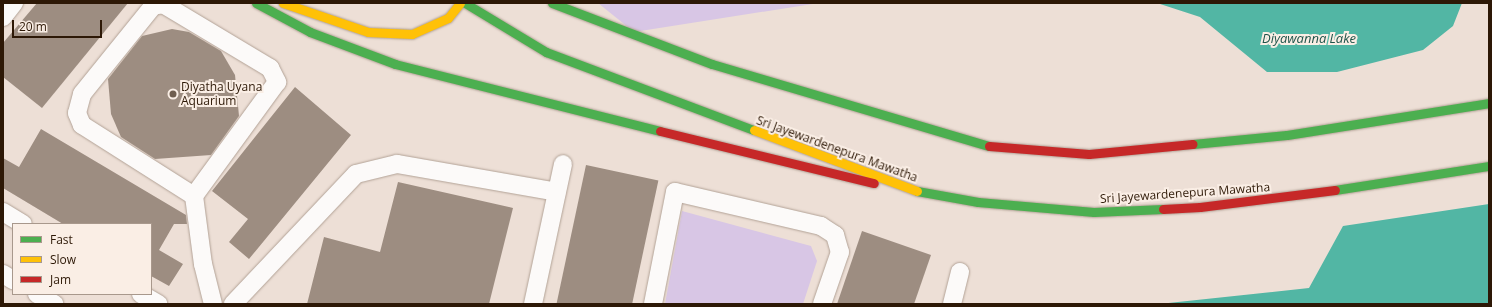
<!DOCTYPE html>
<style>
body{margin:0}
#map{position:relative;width:1492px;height:307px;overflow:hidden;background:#eddfd6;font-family:"Open Sans",sans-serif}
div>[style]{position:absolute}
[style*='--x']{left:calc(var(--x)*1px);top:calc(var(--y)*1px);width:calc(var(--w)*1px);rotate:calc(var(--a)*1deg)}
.green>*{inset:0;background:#d8c6e5}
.water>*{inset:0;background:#52b6a4}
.building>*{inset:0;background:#9d8d81;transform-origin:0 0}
.roads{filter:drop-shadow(0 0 1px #b2a296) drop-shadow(0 0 1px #b2a296)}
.lane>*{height:18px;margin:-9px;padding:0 9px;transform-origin:9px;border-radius:9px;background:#fcfaf9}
.fast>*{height:9px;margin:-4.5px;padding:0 4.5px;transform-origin:4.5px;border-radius:4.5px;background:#4caf50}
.slow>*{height:9px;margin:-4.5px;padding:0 4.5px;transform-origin:4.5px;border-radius:4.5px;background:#ffc107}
.jam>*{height:9px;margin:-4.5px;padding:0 4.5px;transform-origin:4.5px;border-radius:4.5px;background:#c62828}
.dots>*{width:11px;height:11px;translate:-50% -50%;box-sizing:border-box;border:2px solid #faeee5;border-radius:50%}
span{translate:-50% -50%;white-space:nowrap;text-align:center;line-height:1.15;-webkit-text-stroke:4px #faeee5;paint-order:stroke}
.poi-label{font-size:12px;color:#2d1806}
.left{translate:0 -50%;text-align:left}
.street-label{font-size:12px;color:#2d1806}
.water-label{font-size:13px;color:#1f544a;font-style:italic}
.frame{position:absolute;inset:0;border:4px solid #2d1806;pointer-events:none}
.legend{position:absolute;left:12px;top:223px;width:140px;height:72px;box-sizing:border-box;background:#faeee5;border:1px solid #a8988c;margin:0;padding:5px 7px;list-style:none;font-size:12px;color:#2d1806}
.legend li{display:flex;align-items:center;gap:8px;height:20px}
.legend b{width:20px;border:1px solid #a8988c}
.scale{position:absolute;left:12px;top:20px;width:90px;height:18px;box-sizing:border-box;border:2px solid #2d1806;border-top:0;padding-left:5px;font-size:12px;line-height:14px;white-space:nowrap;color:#2d1806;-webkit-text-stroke:3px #faeee5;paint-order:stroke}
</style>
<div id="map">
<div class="green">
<div style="clip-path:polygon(598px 3px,819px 3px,634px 32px)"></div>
<div style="clip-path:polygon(682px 211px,811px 246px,817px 261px,803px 304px,665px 304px)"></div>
</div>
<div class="water">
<div style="clip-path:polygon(1157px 3px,1462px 3px,1453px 26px,1423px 50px,1337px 72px,1267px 72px,1200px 17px)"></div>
<div style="clip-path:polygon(1489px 204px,1489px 304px,1159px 304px,1309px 288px,1343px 226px)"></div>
</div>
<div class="building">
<div style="clip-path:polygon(37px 3px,128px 3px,42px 108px,3px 77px,3px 43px)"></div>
<div style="clip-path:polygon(172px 29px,189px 32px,221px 51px,235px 75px,239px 116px,211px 155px,155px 159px,121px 137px,111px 114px,108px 79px,142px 36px)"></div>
<div style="clip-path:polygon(295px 87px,351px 135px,249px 259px,229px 242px,248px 219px,212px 191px)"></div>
<div style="clip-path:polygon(41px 129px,186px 215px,187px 224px,174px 224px,159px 250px,183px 264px,169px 286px,151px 276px,151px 224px,63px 224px,3px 188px,3px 158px,19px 167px)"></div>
<div style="left:586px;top:165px;width:74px;height:142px;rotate:12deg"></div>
<div style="clip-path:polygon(398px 182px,513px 208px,489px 304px,307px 304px,324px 237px,380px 252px)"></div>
<div style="clip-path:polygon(862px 231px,931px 255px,914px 304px,837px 304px)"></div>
</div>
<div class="roads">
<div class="lane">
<div style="--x:3;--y:17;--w:18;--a:-52"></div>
<div style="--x:194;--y:196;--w:133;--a:-147.6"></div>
<div style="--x:82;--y:125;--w:13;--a:-113"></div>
<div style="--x:77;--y:113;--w:20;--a:-75"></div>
<div style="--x:82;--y:94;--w:113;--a:-51.1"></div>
<div style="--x:153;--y:6;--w:10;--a:-11"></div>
<div style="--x:163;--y:4;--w:125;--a:30.9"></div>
<div style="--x:270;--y:68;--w:16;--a:63"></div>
<div style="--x:277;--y:82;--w:141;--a:126.1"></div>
<div style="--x:194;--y:196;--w:69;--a:82.5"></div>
<div style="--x:203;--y:264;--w:41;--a:76"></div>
<div style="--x:3;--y:212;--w:23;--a:31"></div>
<div style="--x:3;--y:274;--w:12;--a:31"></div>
<div style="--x:37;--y:294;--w:20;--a:30"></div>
<div style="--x:141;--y:294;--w:20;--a:30"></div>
<div style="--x:233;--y:304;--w:179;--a:-46.6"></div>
<div style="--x:356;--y:174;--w:42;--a:-13.7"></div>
<div style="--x:397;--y:164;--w:162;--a:9.9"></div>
<div style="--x:533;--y:304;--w:143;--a:-77.9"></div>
<div style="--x:653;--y:304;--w:114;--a:-78.9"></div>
<div style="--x:675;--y:192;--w:150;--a:13.1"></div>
<div style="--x:821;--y:226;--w:17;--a:33"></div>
<div style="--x:835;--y:235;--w:18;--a:74"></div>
<div style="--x:840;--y:252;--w:55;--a:109.1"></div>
<div style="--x:952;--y:304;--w:33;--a:-76"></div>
</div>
<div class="fast">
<div style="--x:256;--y:3;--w:61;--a:28.2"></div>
<div style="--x:310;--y:32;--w:91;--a:20.6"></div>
<div style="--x:395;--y:64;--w:273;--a:14.2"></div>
<div style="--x:465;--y:3;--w:95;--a:31.2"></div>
<div style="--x:546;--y:52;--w:222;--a:20.6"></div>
<div style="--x:552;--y:3;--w:171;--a:20.9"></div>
<div style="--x:712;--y:64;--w:289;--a:16.5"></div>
<div style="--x:1193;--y:144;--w:94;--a:-5.5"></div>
<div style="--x:1287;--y:135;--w:205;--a:-9"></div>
<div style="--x:1335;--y:190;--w:156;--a:-8.9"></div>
<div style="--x:917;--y:191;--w:62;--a:10.2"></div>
<div style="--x:978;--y:202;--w:116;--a:4.9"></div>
<div style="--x:1094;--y:212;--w:69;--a:-2.5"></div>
</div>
<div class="slow">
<div style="--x:283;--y:3;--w:90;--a:18.8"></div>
<div style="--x:368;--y:32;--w:44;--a:2.6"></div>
<div style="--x:412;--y:34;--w:39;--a:-24"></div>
<div style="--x:448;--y:18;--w:19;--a:-51"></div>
<div style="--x:754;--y:130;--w:174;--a:20.5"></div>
</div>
<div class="jam">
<div style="--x:660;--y:131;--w:220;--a:13.7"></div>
<div style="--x:989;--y:146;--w:100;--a:4.6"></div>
<div style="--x:1089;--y:154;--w:104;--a:-5.5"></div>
<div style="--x:1163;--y:209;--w:37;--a:-3"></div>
<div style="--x:1200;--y:207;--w:136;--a:-7.2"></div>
</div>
</div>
<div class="dots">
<div style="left:173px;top:94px;background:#705e4f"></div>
</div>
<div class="poi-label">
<span class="left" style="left:181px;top:94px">Diyatha Uyana<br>Aquarium</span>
</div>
<div class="street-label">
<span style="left:837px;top:149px;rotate:20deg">Sri Jayewardenepura Mawatha</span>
<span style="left:1185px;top:193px;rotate:-4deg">Sri Jayewardenepura Mawatha</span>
</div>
<div class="water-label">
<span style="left:1309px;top:38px">Diyawanna Lake</span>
</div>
<div class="frame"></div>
<ul class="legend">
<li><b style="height:5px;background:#4caf50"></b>Fast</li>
<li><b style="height:5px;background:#ffc107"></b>Slow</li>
<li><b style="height:5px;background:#c62828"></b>Jam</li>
</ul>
<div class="scale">20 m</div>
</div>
